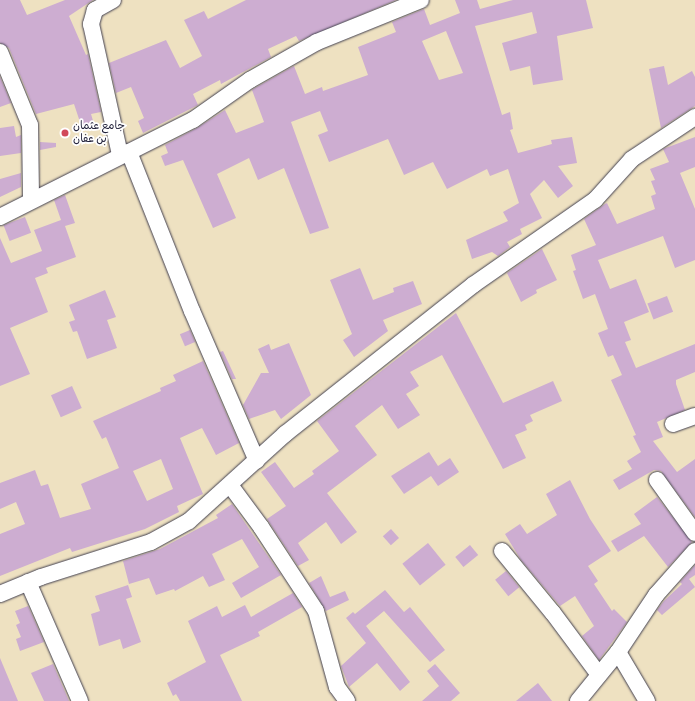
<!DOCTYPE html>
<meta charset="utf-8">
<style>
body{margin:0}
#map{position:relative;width:695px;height:701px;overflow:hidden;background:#eee1c1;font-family:Pangolin,"Playpen Sans Arabic",sans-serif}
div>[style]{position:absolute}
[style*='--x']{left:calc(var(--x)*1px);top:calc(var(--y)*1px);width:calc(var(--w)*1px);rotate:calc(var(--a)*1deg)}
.building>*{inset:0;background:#cdadd1;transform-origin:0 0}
.roads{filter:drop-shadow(0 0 1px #413f4f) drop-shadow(0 0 1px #413f4f)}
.minor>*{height:16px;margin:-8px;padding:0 8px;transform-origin:8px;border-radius:8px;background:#fff}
.dots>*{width:11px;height:11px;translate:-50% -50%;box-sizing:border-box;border:2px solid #fff;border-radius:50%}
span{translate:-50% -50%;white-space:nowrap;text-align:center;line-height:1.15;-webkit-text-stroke:3.5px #fff;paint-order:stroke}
.poi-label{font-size:11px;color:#22223b}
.left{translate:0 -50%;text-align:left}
</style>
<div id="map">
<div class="building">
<div style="clip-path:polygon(0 0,20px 0,27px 15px,65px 0,93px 0,69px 16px,86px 55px,88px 54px,101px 112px,91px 114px,94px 124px,82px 128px,74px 104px,36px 114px,9px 48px,0 43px)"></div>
<div style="clip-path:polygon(246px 0,396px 0,299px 41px,296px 36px,268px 49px,271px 57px,221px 84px,220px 80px,193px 94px,198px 105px,143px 133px,138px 121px,144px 118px,131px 87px,116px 93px,109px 63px,166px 40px,180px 68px,202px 56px,184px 20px,204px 11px,208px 19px)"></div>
<div style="clip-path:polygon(evenodd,455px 0,477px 0,480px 9px,513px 0,586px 0,593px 28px,557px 36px,563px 80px,533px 85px,530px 66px,510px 71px,502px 43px,537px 33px,532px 12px,475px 26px,502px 115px,510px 112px,513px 129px,510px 130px,518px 153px,552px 144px,551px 140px,572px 137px,577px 163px,558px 166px,573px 186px,558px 198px,544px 180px,530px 194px,542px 218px,520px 229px,522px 234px,507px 242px,510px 247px,498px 256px,492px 252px,472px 259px,466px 240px,508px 221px,503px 212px,519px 203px,508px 169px,490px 176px,487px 169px,447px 189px,433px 162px,404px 175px,388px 139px,329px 162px,318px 135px,328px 131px,320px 111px,291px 122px,329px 228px,310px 234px,284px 168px,258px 180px,249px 158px,217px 174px,236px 218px,213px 228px,183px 160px,165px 166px,161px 156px,168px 153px,165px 145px,197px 128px,225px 110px,236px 133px,264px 122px,252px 90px,255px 88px,294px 66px,305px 94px,322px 87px,323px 91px,368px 75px,358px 47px,396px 32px,392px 22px,424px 9px,430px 25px,460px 13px,455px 0,446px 31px,463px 73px,439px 80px,422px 41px,446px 31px)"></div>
<div style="clip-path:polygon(664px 66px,668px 85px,692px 71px,695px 77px,695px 106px,661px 128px,649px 69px)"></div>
<div style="clip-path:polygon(0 77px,11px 103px,0 107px)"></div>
<div style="clip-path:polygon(14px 126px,16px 137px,21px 135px,21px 153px,0 156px,0 128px)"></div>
<div style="clip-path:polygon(695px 137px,695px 167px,680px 173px,695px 209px,695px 260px,675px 268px,663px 236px,598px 260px,610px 289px,636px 279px,649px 312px,624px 322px,631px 340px,625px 342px,636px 368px,695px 344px,695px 372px,676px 380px,676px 384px,685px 410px,657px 422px,663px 437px,653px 441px,677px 472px,695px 459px,695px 517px,661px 471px,654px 470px,619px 490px,613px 480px,632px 469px,627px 461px,641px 452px,633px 436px,636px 435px,611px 380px,622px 375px,613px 355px,608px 357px,598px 333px,608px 329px,595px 294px,583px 299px,573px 271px,576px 270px,571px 255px,596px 245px,584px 219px,605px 204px,607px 203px,617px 224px,655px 209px,651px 196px,656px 194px,651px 181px,655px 180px,650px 169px,669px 162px,663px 149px)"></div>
<div style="clip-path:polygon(40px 142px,56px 143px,56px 147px,40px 150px)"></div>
<div style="clip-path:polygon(21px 173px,21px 187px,0 197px,0 179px)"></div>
<div style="clip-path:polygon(65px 195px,75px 223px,65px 226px,76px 257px,46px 268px,48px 273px,35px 278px,48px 312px,10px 328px,30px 374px,0 386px,0 238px,11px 263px,42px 251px,34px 230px,61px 220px,54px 200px)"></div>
<div style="left:25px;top:217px;width:17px;height:23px;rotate:69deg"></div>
<div style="clip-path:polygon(542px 249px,557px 280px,536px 290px,537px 293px,521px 302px,507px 273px)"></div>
<div style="clip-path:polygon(360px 268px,373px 300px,394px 292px,393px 288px,413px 281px,422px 304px,383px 320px,388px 331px,354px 357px,343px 340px,352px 334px,330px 280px)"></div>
<div style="clip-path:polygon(105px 290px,116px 317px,107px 320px,117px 348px,87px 359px,77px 331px,73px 332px,69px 322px,75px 320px,69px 305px)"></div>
<div style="left:667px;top:296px;width:17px;height:21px;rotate:69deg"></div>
<div style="clip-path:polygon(456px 313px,503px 403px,553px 381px,562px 401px,530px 415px,533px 421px,525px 425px,527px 430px,515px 435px,526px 458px,503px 469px,442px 355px,410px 372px,419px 386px,406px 394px,420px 415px,398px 429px,382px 405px,355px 426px,377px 455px,327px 493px,357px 532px,341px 544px,326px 522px,298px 543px,309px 560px,298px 566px,267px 519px,286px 506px,261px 472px,275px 462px,294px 488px,314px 474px,312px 471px,339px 451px,317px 421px)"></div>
<div style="left:190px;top:330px;width:13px;height:11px;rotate:67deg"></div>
<div style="clip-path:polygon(289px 343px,311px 395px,281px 419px,275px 410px,249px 419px,243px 405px,261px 373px,269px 373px,258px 349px,269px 344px,271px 350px)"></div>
<div style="clip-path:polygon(223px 351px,236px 379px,232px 379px,220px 352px)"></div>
<div style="clip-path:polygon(evenodd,203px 361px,239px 443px,216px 455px,202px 428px,180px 438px,203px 494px,177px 506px,179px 512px,145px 529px,72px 552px,70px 548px,0 576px,0 534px,25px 524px,16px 502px,0 509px,0 483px,35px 470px,41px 486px,48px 484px,60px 518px,91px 509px,81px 484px,119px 468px,106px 437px,102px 439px,93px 421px,161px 391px,160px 388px,176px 381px,173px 375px,203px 361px,161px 459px,173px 489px,147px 501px,133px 471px,161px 459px)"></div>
<div style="left:72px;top:386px;width:24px;height:23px;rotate:66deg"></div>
<div style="clip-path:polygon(429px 452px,438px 466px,450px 458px,459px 472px,438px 486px,431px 476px,404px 494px,391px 476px)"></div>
<div style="clip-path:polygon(570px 480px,590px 519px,611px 551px,588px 566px,598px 581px,594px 584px,612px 611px,614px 609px,627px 622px,599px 660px,582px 636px,594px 626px,575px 596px,560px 606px,521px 560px,505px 534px,520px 524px,527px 534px,557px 515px,546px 494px)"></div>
<div style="clip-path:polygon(657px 497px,692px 542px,668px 567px,644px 536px,618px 552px,611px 541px,641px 524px,634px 514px)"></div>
<div style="clip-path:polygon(232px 504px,281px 575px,241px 598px,232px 583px,259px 567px,242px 539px,212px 554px,225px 580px,209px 587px,203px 576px,175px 591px,174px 589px,156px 595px,149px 578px,129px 584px,123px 561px,160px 549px,218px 518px,216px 515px)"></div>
<div style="left:391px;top:529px;width:12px;height:11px;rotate:48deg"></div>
<div style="left:428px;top:543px;width:28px;height:33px;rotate:51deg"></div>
<div style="left:470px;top:545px;width:13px;height:19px;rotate:51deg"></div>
<div style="clip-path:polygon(695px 565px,695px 575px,689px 579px,695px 587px,662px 615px,657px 610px,664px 601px,682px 584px,680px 582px)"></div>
<div style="left:506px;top:571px;width:21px;height:14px;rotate:51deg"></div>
<div style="clip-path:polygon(321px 576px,330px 597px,345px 591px,349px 600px,326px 611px,309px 583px)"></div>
<div style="clip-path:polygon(128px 585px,132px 597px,126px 599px,141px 642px,123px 649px,120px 639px,99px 646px,91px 614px,100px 611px,95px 596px)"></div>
<div style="clip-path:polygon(385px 590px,404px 612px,410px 607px,445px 650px,430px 662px,384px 611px,366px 626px,410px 682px,400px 691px,377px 663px,349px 687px,341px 666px,366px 643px,346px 618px,353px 612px,355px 614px)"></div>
<div style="clip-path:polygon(293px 593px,302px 607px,258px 632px,260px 636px,220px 655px,242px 701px,180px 701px,176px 694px,173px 696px,167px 683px,206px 662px,188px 621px,217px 606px,222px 617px,245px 605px,251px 617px)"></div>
<div style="clip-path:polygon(28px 606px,44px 642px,20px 651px,16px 639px,21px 637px,16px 625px,20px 623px,15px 611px)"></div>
<div style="clip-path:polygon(0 658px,18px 701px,0 701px)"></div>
<div style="clip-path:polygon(53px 664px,69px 701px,44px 701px,31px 673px)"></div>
<div style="clip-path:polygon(435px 664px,460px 693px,451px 701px,422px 701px,439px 686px,427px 671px)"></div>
<div style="clip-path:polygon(538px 683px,552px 701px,516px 701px)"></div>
</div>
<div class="roads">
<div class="minor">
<div style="--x:113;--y:0;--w:21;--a:151"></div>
<div style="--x:95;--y:10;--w:15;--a:106"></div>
<div style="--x:91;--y:24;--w:134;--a:77.5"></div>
<div style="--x:0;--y:52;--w:79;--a:67.7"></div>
<div style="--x:30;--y:125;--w:75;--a:89.2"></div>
<div style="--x:129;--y:152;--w:171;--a:68.4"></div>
<div style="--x:192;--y:311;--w:163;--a:66.6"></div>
<div style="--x:0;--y:217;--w:216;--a:-26.7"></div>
<div style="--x:193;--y:120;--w:70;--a:-35.1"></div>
<div style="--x:250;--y:80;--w:77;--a:-29.6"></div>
<div style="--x:317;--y:42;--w:112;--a:-22"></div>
<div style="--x:673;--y:424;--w:23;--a:-20"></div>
<div style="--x:657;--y:480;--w:65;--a:54.4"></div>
<div style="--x:230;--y:485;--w:52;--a:53.6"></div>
<div style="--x:261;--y:527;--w:100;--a:56.8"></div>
<div style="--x:316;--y:611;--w:79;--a:74.6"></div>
<div style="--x:337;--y:687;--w:17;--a:54"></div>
<div style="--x:502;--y:551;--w:80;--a:50.6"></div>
<div style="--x:553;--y:613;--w:77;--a:53.4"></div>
<div style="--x:28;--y:582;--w:130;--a:66.4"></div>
<div style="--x:0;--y:594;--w:44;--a:-22.5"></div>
<div style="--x:41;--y:577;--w:115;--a:-17.7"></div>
<div style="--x:151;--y:542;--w:43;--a:-28.9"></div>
<div style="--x:189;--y:521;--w:130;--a:-42.2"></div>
<div style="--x:285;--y:434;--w:240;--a:-38.4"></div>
<div style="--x:473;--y:285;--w:149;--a:-34.9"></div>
<div style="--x:595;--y:200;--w:55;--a:-47.9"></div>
<div style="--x:632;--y:159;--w:76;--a:-33.7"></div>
<div style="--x:618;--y:652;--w:57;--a:59.4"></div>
<div style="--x:578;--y:701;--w:63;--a:-50.8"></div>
<div style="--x:618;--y:652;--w:69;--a:-56.3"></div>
<div style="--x:656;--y:595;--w:59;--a:-48.4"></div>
</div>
</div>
<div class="dots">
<div style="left:65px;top:133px;background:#d1495b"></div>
</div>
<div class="poi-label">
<span class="left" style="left:73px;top:133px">جامع عثمان<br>بن عفان</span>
</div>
</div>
